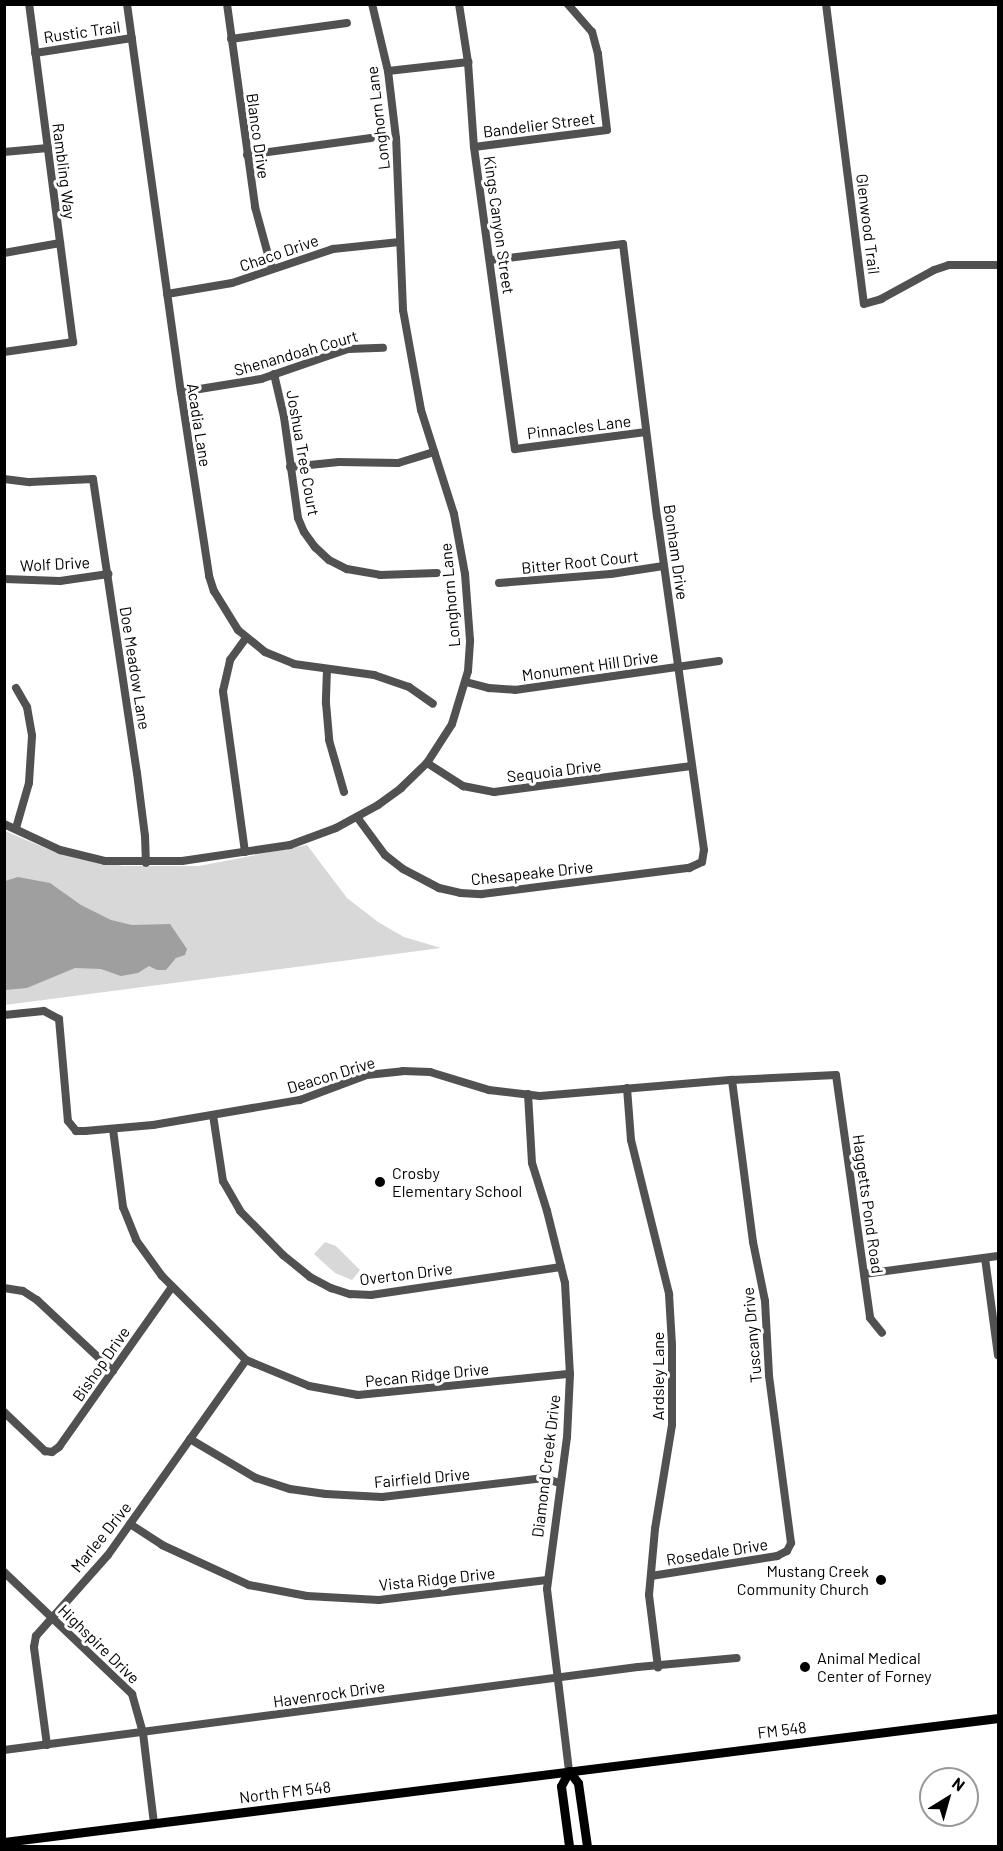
<!DOCTYPE html>
<style>
body{margin:0}
#map{position:relative;width:1003px;height:1851px;overflow:hidden;background:#fff;font-family:Barlow,sans-serif}
div>[style]{position:absolute}
[style*='--x']{left:calc(var(--x)*1px);top:calc(var(--y)*1px);width:calc(var(--w)*1px);rotate:calc(var(--a)*1deg)}
.green>*{inset:0;background:#d8d8d8}
.water>*{inset:0;background:#9f9f9f}
.minor>*{height:8px;margin:-4px;padding:0 4px;transform-origin:4px;border-radius:4px;background:#515151}
.major>*{height:9px;margin:-4.5px;padding:0 4.5px;transform-origin:4.5px;border-radius:4.5px;background:#000}
.dots>*{width:16px;height:16px;translate:-50% -50%;box-sizing:border-box;border:3px solid #fff;border-radius:50%}
span{translate:-50% -50%;white-space:nowrap;text-align:center;line-height:1.15;-webkit-text-stroke:6px #fff;paint-order:stroke}
.street-label{font-size:16px;color:#000}
.poi-label{font-size:16px;color:#000}
.left{translate:0 -50%;text-align:left}
.right{translate:-100% -50%;text-align:right}
.frame{position:absolute;inset:0;border:6px solid #000;pointer-events:none}
.north{position:absolute;left:919px;top:1767px;width:60px;height:60px;box-sizing:border-box;background:#fff;border:2px solid #999;border-radius:50%;rotate:37deg;font-size:16px;font-weight:700;line-height:24px;text-align:center;color:#000}
.north::after{content:'';display:block;margin:auto;width:21px;height:27px;background:#000;clip-path:polygon(50% 0,100% 100%,50% 72%,0 100%)}
</style>
<div id="map">
<div class="green">
<div style="clip-path:polygon(5px 831px,57px 853px,123px 866px,199px 866px,307px 845px,347px 898px,378px 922px,404px 937px,441px 948px,5px 1005px)"></div>
<div style="clip-path:polygon(325px 1242px,336px 1246px,360px 1270px,352px 1280px,335px 1273px,314px 1254px)"></div>
</div>
<div class="water">
<div style="clip-path:polygon(18px 877px,50px 883px,81px 905px,111px 920px,132px 925px,170px 924px,187px 949px,185px 955px,176px 958px,166px 970px,157px 970px,149px 966px,138px 973px,121px 976px,101px 969px,75px 968px,27px 988px,5px 990px,5px 881px)"></div>
</div>
<div class="minor">
<div style="--x:127;--y:4;--w:392;--a:82.1"></div>
<div style="--x:181;--y:392;--w:186;--a:81.3"></div>
<div style="--x:209;--y:576;--w:16;--a:72"></div>
<div style="--x:214;--y:591;--w:46;--a:58.4"></div>
<div style="--x:238;--y:630;--w:35;--a:39"></div>
<div style="--x:265;--y:652;--w:31;--a:22"></div>
<div style="--x:294;--y:664;--w:81;--a:7.8"></div>
<div style="--x:374;--y:675;--w:37;--a:19"></div>
<div style="--x:409;--y:687;--w:29;--a:35"></div>
<div style="--x:227;--y:4;--w:205;--a:82.1"></div>
<div style="--x:255;--y:207;--w:64;--a:74.7"></div>
<div style="--x:459;--y:4;--w:59;--a:81.2"></div>
<div style="--x:468;--y:62;--w:85;--a:86"></div>
<div style="--x:474;--y:147;--w:305;--a:82.3"></div>
<div style="--x:515;--y:449;--w:132;--a:-7.4"></div>
<div style="--x:826;--y:4;--w:302;--a:82.8"></div>
<div style="--x:864;--y:304;--w:18;--a:-16"></div>
<div style="--x:881;--y:299;--w:60;--a:-28.7"></div>
<div style="--x:934;--y:270;--w:16;--a:-18"></div>
<div style="--x:949;--y:265;--w:49;--a:0"></div>
<div style="--x:231;--y:39;--w:117;--a:-7.9"></div>
<div style="--x:35;--y:53;--w:98;--a:-8.8"></div>
<div style="--x:388;--y:71;--w:81;--a:-6.4"></div>
<div style="--x:474;--y:147;--w:134;--a:-7.3"></div>
<div style="--x:607;--y:130;--w:77;--a:-96.8"></div>
<div style="--x:598;--y:54;--w:23;--a:-105"></div>
<div style="--x:592;--y:32;--w:37;--a:-131"></div>
<div style="--x:4;--y:152;--w:44;--a:-5.2"></div>
<div style="--x:247;--y:155;--w:125;--a:-7.8"></div>
<div style="--x:4;--y:253;--w:57;--a:-10.1"></div>
<div style="--x:167;--y:294;--w:66;--a:-9.6"></div>
<div style="--x:232;--y:283;--w:107;--a:-18.6"></div>
<div style="--x:333;--y:249;--w:67;--a:-6"></div>
<div style="--x:4;--y:352;--w:70;--a:-8.2"></div>
<div style="--x:73;--y:342;--w:341;--a:-97.4"></div>
<div style="--x:274;--y:374;--w:44;--a:76.9"></div>
<div style="--x:284;--y:417;--w:102;--a:82.1"></div>
<div style="--x:298;--y:518;--w:15;--a:67"></div>
<div style="--x:304;--y:532;--w:19;--a:54"></div>
<div style="--x:315;--y:547;--w:19;--a:43"></div>
<div style="--x:329;--y:560;--w:20;--a:27"></div>
<div style="--x:347;--y:569;--w:34;--a:10"></div>
<div style="--x:380;--y:575;--w:57;--a:-2"></div>
<div style="--x:181;--y:392;--w:81;--a:-9.2"></div>
<div style="--x:261;--y:379;--w:92;--a:-19"></div>
<div style="--x:348;--y:349;--w:35;--a:-2"></div>
<div style="--x:290;--y:467;--w:49;--a:-5.8"></div>
<div style="--x:339;--y:462;--w:59;--a:1"></div>
<div style="--x:398;--y:463;--w:38;--a:-17"></div>
<div style="--x:4;--y:479;--w:26;--a:7"></div>
<div style="--x:30;--y:482;--w:63;--a:-2.7"></div>
<div style="--x:93;--y:479;--w:297;--a:81.5"></div>
<div style="--x:137;--y:773;--w:64;--a:82.8"></div>
<div style="--x:145;--y:836;--w:27;--a:88"></div>
<div style="--x:4;--y:579;--w:56;--a:2"></div>
<div style="--x:60;--y:581;--w:49;--a:-8.3"></div>
<div style="--x:499;--y:583;--w:112;--a:-4.6"></div>
<div style="--x:611;--y:574;--w:53;--a:-8.7"></div>
<div style="--x:327;--y:669;--w:34;--a:92"></div>
<div style="--x:326;--y:703;--w:37;--a:85"></div>
<div style="--x:329;--y:740;--w:54;--a:73.9"></div>
<div style="--x:466;--y:682;--w:24;--a:15"></div>
<div style="--x:489;--y:688;--w:26;--a:4"></div>
<div style="--x:515;--y:690;--w:206;--a:-8.1"></div>
<div style="--x:16;--y:688;--w:22;--a:60"></div>
<div style="--x:27;--y:707;--w:29;--a:80"></div>
<div style="--x:32;--y:736;--w:47;--a:93.7"></div>
<div style="--x:29;--y:783;--w:47;--a:106.1"></div>
<div style="--x:427;--y:763;--w:43;--a:32.6"></div>
<div style="--x:463;--y:786;--w:32;--a:11"></div>
<div style="--x:494;--y:792;--w:199;--a:-7.5"></div>
<div style="--x:357;--y:817;--w:47;--a:53.6"></div>
<div style="--x:385;--y:855;--w:23;--a:38"></div>
<div style="--x:403;--y:869;--w:41;--a:27.8"></div>
<div style="--x:439;--y:888;--w:22;--a:13"></div>
<div style="--x:460;--y:893;--w:22;--a:3"></div>
<div style="--x:482;--y:894;--w:209;--a:-7.2"></div>
<div style="--x:689;--y:868;--w:14;--a:-25"></div>
<div style="--x:702;--y:862;--w:12;--a:-81"></div>
<div style="--x:704;--y:850;--w:336;--a:-98"></div>
<div style="--x:657;--y:517;--w:275;--a:-97.1"></div>
<div style="--x:623;--y:244;--w:134;--a:173.1"></div>
<div style="--x:4;--y:824;--w:62;--a:24.9"></div>
<div style="--x:60;--y:850;--w:46;--a:13.7"></div>
<div style="--x:105;--y:861;--w:77;--a:0"></div>
<div style="--x:182;--y:861;--w:109;--a:-8.4"></div>
<div style="--x:290;--y:845;--w:49;--a:-20.3"></div>
<div style="--x:336;--y:828;--w:48;--a:-28.7"></div>
<div style="--x:378;--y:805;--w:29;--a:-36"></div>
<div style="--x:401;--y:788;--w:36;--a:-44"></div>
<div style="--x:427;--y:763;--w:46;--a:-57.3"></div>
<div style="--x:452;--y:724;--w:55;--a:-73.2"></div>
<div style="--x:468;--y:671;--w:31;--a:-86"></div>
<div style="--x:470;--y:640;--w:66;--a:-94.3"></div>
<div style="--x:465;--y:574;--w:61;--a:-100.4"></div>
<div style="--x:454;--y:514;--w:109;--a:-107.6"></div>
<div style="--x:421;--y:410;--w:102;--a:-100.2"></div>
<div style="--x:403;--y:310;--w:172;--a:-92.3"></div>
<div style="--x:396;--y:138;--w:67;--a:-96.8"></div>
<div style="--x:388;--y:71;--w:69;--a:-103.4"></div>
<div style="--x:245;--y:852;--w:162;--a:-97.8"></div>
<div style="--x:223;--y:691;--w:32;--a:-77"></div>
<div style="--x:230;--y:660;--w:27;--a:-54"></div>
<div style="--x:4;--y:1015;--w:40;--a:-5.7"></div>
<div style="--x:44;--y:1011;--w:17;--a:28"></div>
<div style="--x:59;--y:1019;--w:102;--a:85"></div>
<div style="--x:68;--y:1121;--w:13;--a:51"></div>
<div style="--x:76;--y:1131;--w:9;--a:0"></div>
<div style="--x:85;--y:1131;--w:68;--a:-5"></div>
<div style="--x:153;--y:1125;--w:149;--a:-9.7"></div>
<div style="--x:300;--y:1100;--w:72;--a:-20.5"></div>
<div style="--x:367;--y:1075;--w:36;--a:-6"></div>
<div style="--x:403;--y:1071;--w:27;--a:2"></div>
<div style="--x:430;--y:1072;--w:62;--a:17"></div>
<div style="--x:489;--y:1090;--w:51;--a:6.7"></div>
<div style="--x:540;--y:1096;--w:193;--a:-4.8"></div>
<div style="--x:732;--y:1080;--w:104;--a:-2.8"></div>
<div style="--x:836;--y:1075;--w:245;--a:82"></div>
<div style="--x:870;--y:1318;--w:19;--a:51"></div>
<div style="--x:627;--y:1088;--w:52;--a:85.6"></div>
<div style="--x:631;--y:1140;--w:159;--a:76.1"></div>
<div style="--x:669;--y:1294;--w:51;--a:86.6"></div>
<div style="--x:672;--y:1345;--w:80;--a:90"></div>
<div style="--x:672;--y:1425;--w:105;--a:99.3"></div>
<div style="--x:655;--y:1529;--w:66;--a:95.2"></div>
<div style="--x:649;--y:1595;--w:73;--a:82.9"></div>
<div style="--x:528;--y:1094;--w:69;--a:86.7"></div>
<div style="--x:532;--y:1163;--w:50;--a:72.6"></div>
<div style="--x:547;--y:1211;--w:74;--a:76"></div>
<div style="--x:565;--y:1283;--w:91;--a:86.9"></div>
<div style="--x:570;--y:1374;--w:63;--a:92.7"></div>
<div style="--x:567;--y:1437;--w:153;--a:97.5"></div>
<div style="--x:547;--y:1589;--w:183;--a:83.1"></div>
<div style="--x:213;--y:1115;--w:67;--a:81.4"></div>
<div style="--x:223;--y:1181;--w:34;--a:60"></div>
<div style="--x:240;--y:1211;--w:62;--a:45.7"></div>
<div style="--x:283;--y:1255;--w:35;--a:39"></div>
<div style="--x:310;--y:1277;--w:24;--a:28"></div>
<div style="--x:331;--y:1288;--w:20;--a:18"></div>
<div style="--x:350;--y:1294;--w:21;--a:3"></div>
<div style="--x:371;--y:1295;--w:192;--a:-8.4"></div>
<div style="--x:113;--y:1129;--w:79;--a:82.7"></div>
<div style="--x:123;--y:1207;--w:35;--a:68"></div>
<div style="--x:136;--y:1240;--w:44;--a:54.2"></div>
<div style="--x:162;--y:1276;--w:119;--a:45"></div>
<div style="--x:246;--y:1360;--w:68;--a:22.4"></div>
<div style="--x:309;--y:1386;--w:50;--a:10.4"></div>
<div style="--x:358;--y:1395;--w:213;--a:-5.7"></div>
<div style="--x:985;--y:1258;--w:98;--a:82.4"></div>
<div style="--x:864;--y:1274;--w:135;--a:-7.7"></div>
<div style="--x:4;--y:1288;--w:19;--a:9"></div>
<div style="--x:23;--y:1291;--w:17;--a:33"></div>
<div style="--x:37;--y:1300;--w:104;--a:43.1"></div>
<div style="--x:4;--y:1412;--w:57;--a:43.6"></div>
<div style="--x:45;--y:1451;--w:7;--a:8"></div>
<div style="--x:52;--y:1452;--w:9;--a:-36"></div>
<div style="--x:59;--y:1447;--w:196;--a:-54.8"></div>
<div style="--x:190;--y:1439;--w:77;--a:30.6"></div>
<div style="--x:256;--y:1478;--w:36;--a:18"></div>
<div style="--x:290;--y:1489;--w:36;--a:8"></div>
<div style="--x:326;--y:1494;--w:56;--a:3.1"></div>
<div style="--x:382;--y:1497;--w:163;--a:-6.7"></div>
<div style="--x:544;--y:1478;--w:16;--a:18"></div>
<div style="--x:130;--y:1524;--w:38;--a:33"></div>
<div style="--x:162;--y:1545;--w:96;--a:24.7"></div>
<div style="--x:249;--y:1585;--w:59;--a:10.7"></div>
<div style="--x:307;--y:1596;--w:72;--a:3.2"></div>
<div style="--x:379;--y:1600;--w:169;--a:-6.8"></div>
<div style="--x:4;--y:1572;--w:177;--a:43.6"></div>
<div style="--x:132;--y:1694;--w:41;--a:74.2"></div>
<div style="--x:143;--y:1733;--w:92;--a:83.1"></div>
<div style="--x:651;--y:1576;--w:128;--a:-9"></div>
<div style="--x:777;--y:1556;--w:11;--a:-27"></div>
<div style="--x:787;--y:1551;--w:9;--a:-63"></div>
<div style="--x:791;--y:1543;--w:169;--a:-97.5"></div>
<div style="--x:769;--y:1375;--w:74;--a:-93.1"></div>
<div style="--x:765;--y:1301;--w:60;--a:-101.5"></div>
<div style="--x:753;--y:1242;--w:163;--a:-97.4"></div>
<div style="--x:47;--y:1745;--w:99;--a:-97.6"></div>
<div style="--x:34;--y:1647;--w:11;--a:-80"></div>
<div style="--x:36;--y:1636;--w:108;--a:-48.4"></div>
<div style="--x:108;--y:1555;--w:239;--a:-54.7"></div>
<div style="--x:4;--y:1750;--w:639;--a:-7.46"></div>
<div style="--x:638;--y:1667;--w:99;--a:-5.2"></div>
</div>
<div class="major">
<div style="--x:569;--y:1771;--w:15;--a:53"></div>
<div style="--x:578;--y:1783;--w:64;--a:81.9"></div>
<div style="--x:569;--y:1771;--w:17;--a:118"></div>
<div style="--x:561;--y:1786;--w:61;--a:82.4"></div>
<div style="--x:4;--y:1842;--w:1002;--a:-7.11"></div>
</div>
<div class="dots">
<div style="left:380px;top:1182px;background:#000"></div>
<div style="left:881px;top:1580px;background:#000"></div>
<div style="left:805px;top:1667px;background:#000"></div>
</div>
<div class="street-label">
<span style="left:82px;top:32px;rotate:-8deg">Rustic Trail</span>
<span style="left:378px;top:118px;rotate:-97deg">Longhorn Lane</span>
<span style="left:539px;top:125px;rotate:-7deg">Bandelier Street</span>
<span style="left:258px;top:136px;rotate:82deg">Blanco Drive</span>
<span style="left:64px;top:171px;rotate:83deg">Rambling Way</span>
<span style="left:868px;top:224px;rotate:83deg">Glenwood Trail</span>
<span style="left:499px;top:225px;rotate:82deg">Kings Canyon Street</span>
<span style="left:279px;top:253px;rotate:-19deg">Chaco Drive</span>
<span style="left:296px;top:353px;rotate:-16deg">Shenandoah Court</span>
<span style="left:199px;top:425px;rotate:81deg">Acadia Lane</span>
<span style="left:579px;top:427px;rotate:-7deg">Pinnacles Lane</span>
<span style="left:303px;top:453px;rotate:80deg">Joshua Tree Court</span>
<span style="left:676px;top:552px;rotate:82deg">Bonham Drive</span>
<span style="left:580px;top:562px;rotate:-6deg">Bitter Root Court</span>
<span style="left:55px;top:564px;rotate:-3deg">Wolf Drive</span>
<span style="left:450px;top:595px;rotate:-95deg">Longhorn Lane</span>
<span style="left:590px;top:666px;rotate:-8deg">Monument Hill Drive</span>
<span style="left:135px;top:668px;rotate:81deg">Doe Meadow Lane</span>
<span style="left:554px;top:771px;rotate:-7deg">Sequoia Drive</span>
<span style="left:532px;top:873px;rotate:-6deg">Chesapeake Drive</span>
<span style="left:331px;top:1075px;rotate:-17deg">Deacon Drive</span>
<span style="left:868px;top:1204px;rotate:82deg">Haggetts Pond Road</span>
<span style="left:406px;top:1274px;rotate:-7deg">Overton Drive</span>
<span style="left:752px;top:1335px;rotate:-95deg">Tuscany Drive</span>
<span style="left:101px;top:1364px;rotate:-55deg">Bishop Drive</span>
<span style="left:427px;top:1375px;rotate:-6deg">Pecan Ridge Drive</span>
<span style="left:658px;top:1376px;rotate:-90deg">Ardsley Lane</span>
<span style="left:546px;top:1466px;rotate:-83deg">Diamond Creek Drive</span>
<span style="left:422px;top:1478px;rotate:-5deg">Fairfield Drive</span>
<span style="left:101px;top:1537px;rotate:-51deg">Marlee Drive</span>
<span style="left:717px;top:1552px;rotate:-9deg">Rosedale Drive</span>
<span style="left:437px;top:1579px;rotate:-6deg">Vista Ridge Drive</span>
<span style="left:99px;top:1644px;rotate:44deg">Highspire Drive</span>
<span style="left:329px;top:1694px;rotate:-8deg">Havenrock Drive</span>
<span style="left:782px;top:1730px;rotate:-7deg">FM 548</span>
<span style="left:285px;top:1792px;rotate:-7deg">North FM 548</span>
</div>
<div class="poi-label">
<span class="left" style="left:392px;top:1182px">Crosby<br>Elementary School</span>
<span class="right" style="left:869px;top:1580px">Mustang Creek<br>Community Church</span>
<span class="left" style="left:817px;top:1667px">Animal Medical<br>Center of Forney</span>
</div>
<div class="frame"></div>
<div class="north">N</div>
</div>
